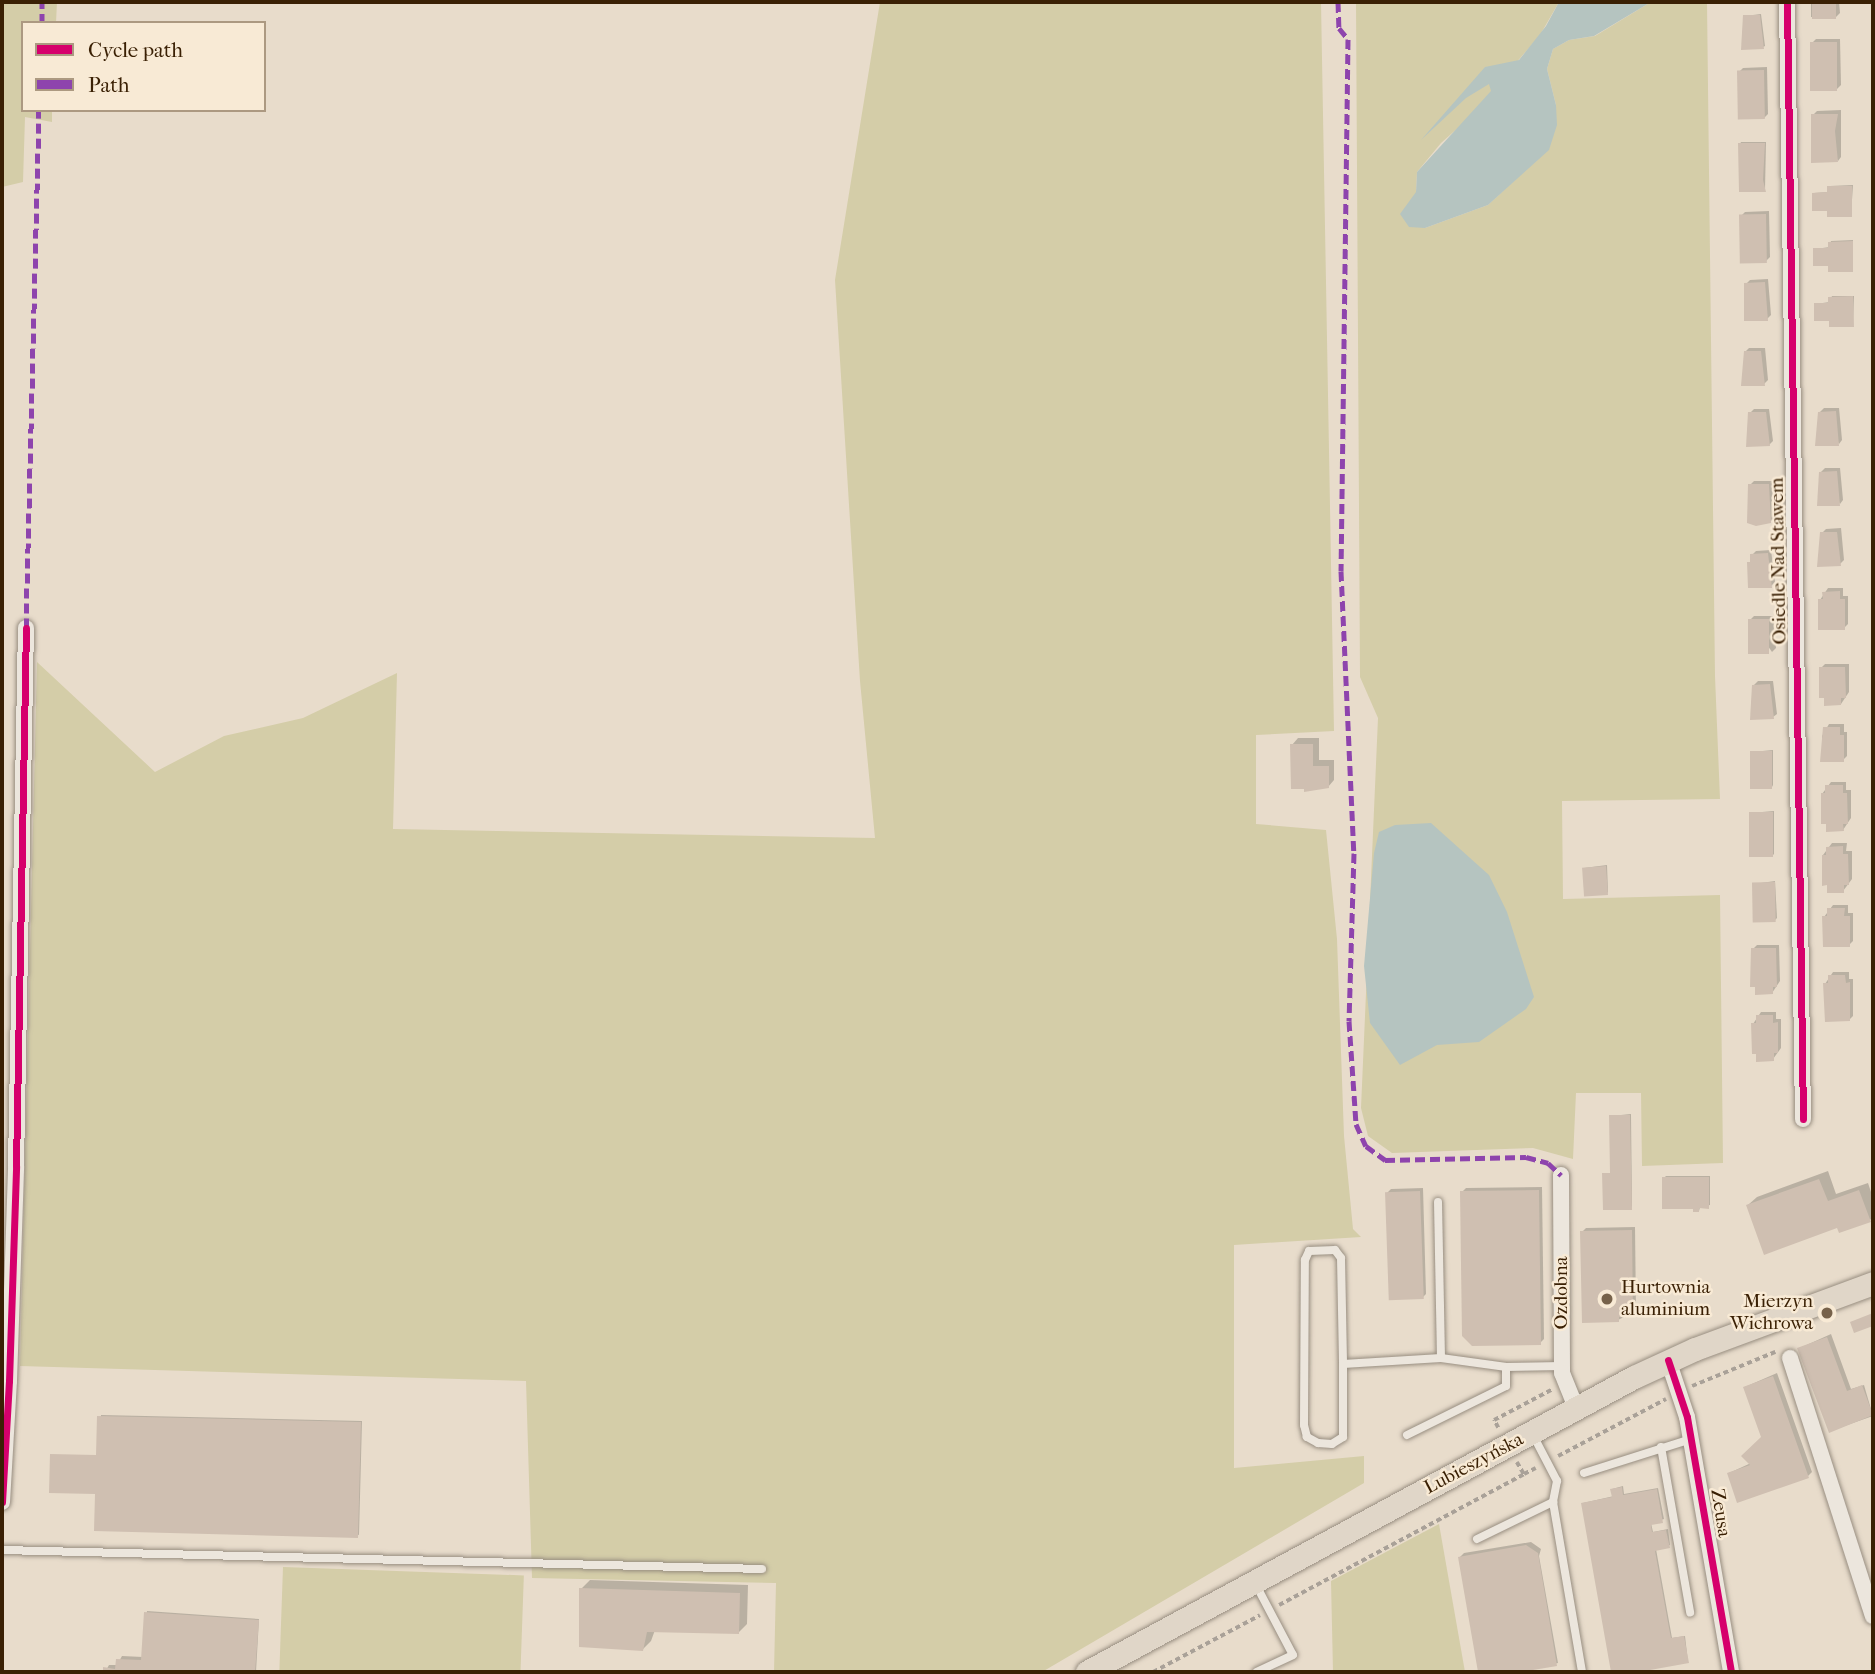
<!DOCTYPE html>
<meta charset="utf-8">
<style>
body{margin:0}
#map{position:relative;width:1875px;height:1674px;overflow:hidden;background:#e8dccb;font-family:"IM FELL French Canon",serif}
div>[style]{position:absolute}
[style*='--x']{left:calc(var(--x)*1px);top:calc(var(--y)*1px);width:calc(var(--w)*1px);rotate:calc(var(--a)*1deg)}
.green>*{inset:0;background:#d4cda8;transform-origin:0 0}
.water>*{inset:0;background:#b5c4c0}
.shadow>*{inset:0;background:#0003}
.building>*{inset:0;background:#cfbfb1;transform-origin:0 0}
.path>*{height:3.5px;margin-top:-1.75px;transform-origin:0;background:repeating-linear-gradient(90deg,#a9a198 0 5px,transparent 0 8.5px)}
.roads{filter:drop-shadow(0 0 2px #988e81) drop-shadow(0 0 2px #988e81)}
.service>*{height:8px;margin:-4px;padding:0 4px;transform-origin:4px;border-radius:4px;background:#ece6dd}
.minor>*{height:16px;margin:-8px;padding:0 8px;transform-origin:8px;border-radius:8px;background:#ece6dd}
.primary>*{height:23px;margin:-11.5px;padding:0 11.5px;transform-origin:11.5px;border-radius:11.5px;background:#e0d6c8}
.quiet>*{height:5px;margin-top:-2.5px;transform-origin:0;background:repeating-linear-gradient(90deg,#8e44ad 0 10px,transparent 0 15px)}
.cycleway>*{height:7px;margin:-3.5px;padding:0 3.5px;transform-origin:3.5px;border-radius:3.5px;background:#d6006c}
.dots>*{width:19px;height:19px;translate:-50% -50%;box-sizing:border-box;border:4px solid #f8ead5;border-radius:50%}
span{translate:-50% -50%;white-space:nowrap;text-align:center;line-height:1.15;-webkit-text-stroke:5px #f8ead5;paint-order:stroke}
.street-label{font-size:19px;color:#3a2004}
.poi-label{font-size:19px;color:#3a2004}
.left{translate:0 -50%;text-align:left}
.right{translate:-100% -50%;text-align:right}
.frame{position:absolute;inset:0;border:4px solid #3a2004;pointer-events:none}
.legend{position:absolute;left:21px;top:21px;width:245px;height:91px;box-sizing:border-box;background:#f8ead5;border:2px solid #ac9981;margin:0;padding:9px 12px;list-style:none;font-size:21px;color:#3a2004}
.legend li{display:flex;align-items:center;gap:14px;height:35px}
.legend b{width:35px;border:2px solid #ac9981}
</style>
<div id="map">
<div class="green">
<div style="clip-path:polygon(2px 2px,57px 2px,56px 23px,23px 23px,23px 110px,52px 110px,52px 122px,25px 117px,23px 182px,2px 187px)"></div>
<div style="clip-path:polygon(880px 2px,1321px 2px,1334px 731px,1256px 735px,1256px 824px,1326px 830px,1337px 939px,1344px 1136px,1353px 1229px,1361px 1237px,1234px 1245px,1234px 1468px,1364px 1456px,1364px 1483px,1042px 1672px,774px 1672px,776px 1583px,532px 1578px,526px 1381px,20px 1366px,37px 662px,155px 772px,224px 736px,303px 718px,397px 673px,393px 829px,875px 838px,860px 681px,835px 280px)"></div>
<div style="clip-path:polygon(1356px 2px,1559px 2px,1540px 35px,1468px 119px,1441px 143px,1417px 172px,1416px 192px,1425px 228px,1488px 205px,1515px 180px,1556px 105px,1547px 69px,1553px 49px,1569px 40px,1595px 36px,1651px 2px,1707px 2px,1715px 676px,1720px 799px,1562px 801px,1563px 899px,1720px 895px,1723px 1163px,1642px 1166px,1641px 1093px,1576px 1093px,1573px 1159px,1533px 1148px,1392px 1153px,1368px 1136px,1361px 1108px,1378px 718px,1360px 677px)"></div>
<div style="clip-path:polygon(1439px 1524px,1465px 1672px,1333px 1672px,1331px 1581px)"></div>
<div style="left:283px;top:1567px;width:241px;height:105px;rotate:2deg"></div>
</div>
<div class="water">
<div style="clip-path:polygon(1559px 2px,1651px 2px,1594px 36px,1569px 40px,1553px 49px,1547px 69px,1556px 105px,1557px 125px,1549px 150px,1488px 205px,1425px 228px,1409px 227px,1400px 214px,1416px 192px,1417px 172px,1491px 91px,1489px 84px,1466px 98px,1421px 140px,1485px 67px,1519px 60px,1546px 26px)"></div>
<div style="clip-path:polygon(1431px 823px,1489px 875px,1507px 912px,1534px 997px,1526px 1009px,1479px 1042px,1437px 1045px,1400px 1065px,1370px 1023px,1364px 966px,1374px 853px,1379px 832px,1395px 825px)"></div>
</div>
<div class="shadow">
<div style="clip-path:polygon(1811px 2px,1839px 2px,1840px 13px,1836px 17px,1811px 17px)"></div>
<div style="clip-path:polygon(1761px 14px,1765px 46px,1763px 47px,1745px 16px)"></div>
<div style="clip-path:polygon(1816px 39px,1840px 39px,1841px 85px,1837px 89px,1812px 43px)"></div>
<div style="clip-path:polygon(1767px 67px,1768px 114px,1764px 118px,1739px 72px,1743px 68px)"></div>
<div style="clip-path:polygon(1841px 110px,1841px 157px,1838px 161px,1813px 115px,1817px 111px)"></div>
<div style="clip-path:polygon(1741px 142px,1766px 142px,1765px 190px,1740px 144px)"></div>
<div style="clip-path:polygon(1853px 185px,1851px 215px,1829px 209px,1814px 193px,1829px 192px,1830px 186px)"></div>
<div style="clip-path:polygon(1769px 211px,1770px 257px,1766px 261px,1741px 216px,1745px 212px)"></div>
<div style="clip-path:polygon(1853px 240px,1852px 270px,1815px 249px,1830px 247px,1831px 241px)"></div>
<div style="clip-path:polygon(1768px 279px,1771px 315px,1767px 319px,1746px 284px,1750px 280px)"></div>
<div style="clip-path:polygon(1832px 296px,1854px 296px,1853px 325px,1831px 319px,1815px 304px,1830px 302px)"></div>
<div style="clip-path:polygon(1749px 348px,1765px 348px,1768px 380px,1764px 384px,1745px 352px)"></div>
<div style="clip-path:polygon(1824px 408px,1839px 408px,1842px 440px,1839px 444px,1820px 412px)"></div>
<div style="clip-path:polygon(1754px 409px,1769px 409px,1773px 441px,1769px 445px,1750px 413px)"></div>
<div style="clip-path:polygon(1825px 468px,1840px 468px,1843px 500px,1840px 504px,1821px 472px)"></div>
<div style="clip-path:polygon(1754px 481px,1772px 481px,1774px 518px,1770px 522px,1750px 485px)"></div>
<div style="clip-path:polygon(1841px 528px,1844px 560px,1840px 564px,1822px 533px,1826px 529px)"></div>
<div style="clip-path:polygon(1771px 550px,1775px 582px,1771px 586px,1752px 560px,1752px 555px,1756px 551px)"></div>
<div style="clip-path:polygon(1828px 588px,1843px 588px,1843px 596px,1848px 596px,1848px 624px,1844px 628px,1820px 600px)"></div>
<div style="clip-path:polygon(1754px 616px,1773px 616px,1776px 648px,1772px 652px,1750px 620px)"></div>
<div style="clip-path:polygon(1825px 664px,1849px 664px,1849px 692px,1841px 704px,1821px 668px)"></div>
<div style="clip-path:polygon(1758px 681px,1773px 681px,1777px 714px,1773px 717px,1754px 685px)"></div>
<div style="clip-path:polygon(1829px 724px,1844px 724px,1844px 732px,1847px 732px,1847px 756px,1843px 760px,1822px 760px,1822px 736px)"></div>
<div style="clip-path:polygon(1298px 738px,1319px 738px,1319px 760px,1334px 760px,1334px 780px,1328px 787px,1292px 745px)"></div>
<div style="clip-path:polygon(1773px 750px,1773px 785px,1772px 787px,1752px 752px)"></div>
<div style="clip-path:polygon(1831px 782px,1846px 782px,1846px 790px,1851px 790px,1851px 818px,1843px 830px,1822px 794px)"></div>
<div style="clip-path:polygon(1774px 811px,1774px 854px,1773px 855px,1750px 813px)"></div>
<div style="clip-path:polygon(1832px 843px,1847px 843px,1846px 851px,1852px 851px,1852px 879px,1843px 891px,1823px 855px)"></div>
<div style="clip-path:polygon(1607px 865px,1608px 892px,1607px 893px,1584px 868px)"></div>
<div style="clip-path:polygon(1775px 881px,1777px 918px,1775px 920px,1754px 884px)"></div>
<div style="clip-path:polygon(1833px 905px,1848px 905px,1848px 913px,1853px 913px,1853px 941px,1849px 945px,1824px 917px)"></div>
<div style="clip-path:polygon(1757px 945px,1779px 945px,1780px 981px,1772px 993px,1757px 985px,1753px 949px)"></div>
<div style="clip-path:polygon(1833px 972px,1849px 972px,1849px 979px,1853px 979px,1853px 1016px,1849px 1020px,1825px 984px)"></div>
<div style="clip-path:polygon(1761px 1012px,1776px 1012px,1776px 1019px,1781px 1019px,1781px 1048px,1773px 1059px,1753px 1024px)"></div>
<div style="clip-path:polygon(1631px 1114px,1632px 1206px,1631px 1208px,1604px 1174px,1612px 1173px,1611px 1116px)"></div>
<div style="clip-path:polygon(1828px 1171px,1836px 1194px,1868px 1183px,1873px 1198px,1873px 1217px,1870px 1220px,1838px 1226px,1748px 1205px,1757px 1197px)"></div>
<div style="clip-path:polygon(1665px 1176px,1710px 1176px,1710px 1205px,1700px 1207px,1699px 1211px)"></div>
<div style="clip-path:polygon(1542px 1187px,1544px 1339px,1540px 1343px,1462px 1192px,1466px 1188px)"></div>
<div style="clip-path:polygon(1423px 1188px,1426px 1294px,1422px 1298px,1387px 1193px,1391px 1189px)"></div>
<div style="clip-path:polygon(1635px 1227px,1636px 1311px,1618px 1320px,1582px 1232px,1586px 1228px)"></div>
<div style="clip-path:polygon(1831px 1334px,1851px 1389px,1864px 1385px,1873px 1416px,1830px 1431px,1800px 1348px)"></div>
<div style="clip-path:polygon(1777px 1373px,1812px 1472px,1808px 1476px,1729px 1473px,1751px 1463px,1763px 1438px,1745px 1387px)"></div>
<div style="clip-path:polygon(101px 1415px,362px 1421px,359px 1535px,52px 1455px,98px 1455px)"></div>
<div style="clip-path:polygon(1623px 1486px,1624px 1494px,1658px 1488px,1664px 1519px,1651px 1523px,1653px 1532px,1668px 1529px,1670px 1545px,1656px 1549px,1672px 1638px,1685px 1636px,1688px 1662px,1613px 1672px,1583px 1503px,1614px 1496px,1612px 1489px)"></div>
<div style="clip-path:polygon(1531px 1542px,1541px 1549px,1539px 1556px,1558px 1663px,1510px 1672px,1480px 1672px,1460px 1557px,1464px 1553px)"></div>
<div style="clip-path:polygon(590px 1580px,748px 1585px,747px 1624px,738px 1633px,655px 1630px,651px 1641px,642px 1650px,581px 1589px)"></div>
<div style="clip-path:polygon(147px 1611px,259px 1619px,256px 1672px,105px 1672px,109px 1665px,117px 1665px,122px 1656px,143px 1657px)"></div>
</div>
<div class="building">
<div style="left:1812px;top:2px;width:24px;height:17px"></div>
<div style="clip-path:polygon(1743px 15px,1760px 15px,1764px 49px,1741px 50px)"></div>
<div style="left:1810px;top:42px;width:27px;height:49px"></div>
<div style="left:1764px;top:70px;width:49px;height:27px;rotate:89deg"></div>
<div style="clip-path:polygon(1811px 114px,1838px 114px,1835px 131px,1838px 162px,1811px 163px)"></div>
<div style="clip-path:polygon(1738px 143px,1765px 143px,1763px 180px,1766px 192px,1739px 192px)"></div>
<div style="clip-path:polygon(1827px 186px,1852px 186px,1852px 217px,1827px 217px,1827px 211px,1812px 211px,1812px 193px,1827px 192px)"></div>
<div style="left:1766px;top:214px;width:49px;height:27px;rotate:89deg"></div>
<div style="clip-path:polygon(1853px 241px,1853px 272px,1828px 272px,1828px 266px,1813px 266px,1813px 248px,1828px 248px,1828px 242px)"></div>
<div style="clip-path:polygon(1765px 282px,1768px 321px,1744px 321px,1744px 283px)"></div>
<div style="clip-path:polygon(1853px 296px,1854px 327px,1829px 327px,1829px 321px,1814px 321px,1814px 303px,1828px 303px,1828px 297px)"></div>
<div style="clip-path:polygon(1744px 351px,1761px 351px,1765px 386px,1741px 386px)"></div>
<div style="clip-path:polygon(1836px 411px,1839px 446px,1815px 446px,1818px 412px)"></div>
<div style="clip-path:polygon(1748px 412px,1766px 412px,1770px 446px,1746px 447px)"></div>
<div style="clip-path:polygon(1837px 471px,1840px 506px,1817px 506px,1819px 472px)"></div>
<div style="clip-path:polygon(1748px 484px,1769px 484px,1771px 523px,1756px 526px,1747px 523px)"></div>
<div style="clip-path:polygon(1820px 532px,1837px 532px,1841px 566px,1817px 567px)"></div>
<div style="clip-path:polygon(1768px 553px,1772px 588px,1748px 588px,1747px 562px,1750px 562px,1750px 554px)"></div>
<div style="clip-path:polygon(1840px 591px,1840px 599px,1845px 599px,1845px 630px,1818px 630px,1818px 599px,1823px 599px,1822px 592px)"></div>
<div style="left:1748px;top:619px;width:21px;height:35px"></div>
<div style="clip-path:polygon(1819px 667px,1845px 667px,1846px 698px,1841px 698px,1841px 705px,1824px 706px,1824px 698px,1819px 698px)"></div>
<div style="clip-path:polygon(1770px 684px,1774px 719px,1750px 720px,1752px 685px)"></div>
<div style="clip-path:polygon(1823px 727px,1840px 727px,1840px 735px,1844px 735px,1844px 762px,1820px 762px)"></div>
<div style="clip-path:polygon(1290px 744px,1313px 744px,1313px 766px,1329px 766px,1329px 788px,1304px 792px,1304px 789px,1291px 789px)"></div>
<div style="left:1750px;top:751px;width:22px;height:38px"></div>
<div style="clip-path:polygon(1825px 785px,1843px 785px,1843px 793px,1847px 793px,1848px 824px,1843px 824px,1844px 831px,1826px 832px,1826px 824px,1821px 824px,1821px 793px,1825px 793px)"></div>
<div style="left:1749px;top:812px;width:24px;height:45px"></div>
<div style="clip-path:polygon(1843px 846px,1843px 854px,1848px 854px,1849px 885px,1844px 885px,1844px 893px,1827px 893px,1827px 885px,1822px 886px,1822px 855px,1826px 855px,1826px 847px)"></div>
<div style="left:1606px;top:866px;width:29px;height:24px;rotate:86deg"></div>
<div style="left:1775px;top:882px;width:40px;height:23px;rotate:89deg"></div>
<div style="clip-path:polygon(1827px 908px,1845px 908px,1844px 916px,1850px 916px,1850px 947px,1823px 947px,1822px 916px,1827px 916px)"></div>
<div style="clip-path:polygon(1751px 948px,1776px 948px,1777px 987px,1773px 987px,1773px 994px,1755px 995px,1755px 987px,1750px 987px)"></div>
<div style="clip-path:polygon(1828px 975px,1845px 975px,1846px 983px,1850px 982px,1850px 1021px,1825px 1022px,1823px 983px,1828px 983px)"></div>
<div style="clip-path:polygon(1756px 1015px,1773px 1015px,1773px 1023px,1778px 1022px,1778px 1053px,1774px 1053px,1774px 1061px,1756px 1062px,1756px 1054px,1752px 1054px,1751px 1023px,1756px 1023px)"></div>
<div style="clip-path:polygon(1609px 1115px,1630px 1115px,1632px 1210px,1603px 1210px,1602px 1173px,1610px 1173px)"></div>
<div style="clip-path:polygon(1662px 1177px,1709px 1177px,1709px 1209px,1699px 1208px,1699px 1212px,1693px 1212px,1693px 1209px,1662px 1209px)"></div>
<div style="clip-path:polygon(1819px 1179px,1828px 1201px,1859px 1190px,1871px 1222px,1839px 1233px,1837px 1228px,1764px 1255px,1746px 1205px)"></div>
<div style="clip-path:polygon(1539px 1190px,1541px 1345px,1472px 1346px,1462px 1336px,1460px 1191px)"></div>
<div style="left:1420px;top:1191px;width:108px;height:35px;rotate:88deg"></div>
<div style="clip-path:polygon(1632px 1230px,1633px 1316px,1619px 1317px,1619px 1322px,1582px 1323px,1580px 1231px)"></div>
<div style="clip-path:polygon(1873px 1313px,1873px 1326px,1854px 1333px,1850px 1322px)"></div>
<div style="clip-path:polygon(1827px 1337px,1847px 1391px,1862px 1385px,1873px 1415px,1829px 1433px,1797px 1348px)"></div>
<div style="clip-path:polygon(1773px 1376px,1809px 1478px,1737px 1503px,1727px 1473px,1750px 1465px,1741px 1456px,1761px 1437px,1743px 1387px)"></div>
<div style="clip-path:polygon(97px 1416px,361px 1422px,358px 1538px,94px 1531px,95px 1494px,49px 1493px,50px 1454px,96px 1455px)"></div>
<div style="clip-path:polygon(1622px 1487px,1623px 1495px,1657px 1489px,1663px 1523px,1651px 1525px,1652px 1532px,1666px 1530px,1670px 1548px,1655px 1551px,1669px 1628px,1671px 1638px,1684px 1636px,1689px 1663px,1639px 1672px,1611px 1672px,1581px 1503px,1612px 1497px,1610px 1489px)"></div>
<div style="clip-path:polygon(1526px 1545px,1538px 1553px,1557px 1666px,1521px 1672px,1478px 1672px,1458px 1557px)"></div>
<div style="clip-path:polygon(579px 1588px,740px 1593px,739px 1634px,647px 1632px,643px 1651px,579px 1647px)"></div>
<div style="clip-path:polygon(144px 1612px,259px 1620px,255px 1672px,103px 1672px,103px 1667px,115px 1669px,116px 1659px,141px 1660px)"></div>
</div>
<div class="path">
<div style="--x:1692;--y:1386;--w:90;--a:-22.3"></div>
<div style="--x:1498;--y:1428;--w:9;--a:-117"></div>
<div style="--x:1494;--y:1420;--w:67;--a:-27.7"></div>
<div style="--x:1558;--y:1456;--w:122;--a:-27.8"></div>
<div style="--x:1517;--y:1462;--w:14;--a:60"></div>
<div style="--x:1524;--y:1474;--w:13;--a:-27"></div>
<div style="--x:1279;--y:1605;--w:278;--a:-28.1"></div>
<div style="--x:1153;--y:1672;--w:121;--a:-28"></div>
</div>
<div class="roads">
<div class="service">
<div style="--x:1438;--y:1202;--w:156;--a:88.9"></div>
<div style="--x:1343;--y:1364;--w:73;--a:90"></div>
<div style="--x:1343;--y:1437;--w:13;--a:148"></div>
<div style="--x:1332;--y:1444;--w:14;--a:-176"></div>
<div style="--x:1318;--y:1443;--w:13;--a:-151"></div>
<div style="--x:1307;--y:1437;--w:12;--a:-104"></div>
<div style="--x:1304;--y:1425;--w:165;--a:-89.7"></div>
<div style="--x:1305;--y:1260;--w:10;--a:-66"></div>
<div style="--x:1309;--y:1251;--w:26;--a:-2"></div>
<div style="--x:1335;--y:1250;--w:10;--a:53"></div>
<div style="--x:1341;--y:1258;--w:106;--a:88.9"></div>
<div style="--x:1343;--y:1364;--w:98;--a:-3.5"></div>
<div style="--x:1441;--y:1358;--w:66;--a:7.9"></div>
<div style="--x:1506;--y:1367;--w:56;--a:-1"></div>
<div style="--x:1407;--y:1435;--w:110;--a:-26.3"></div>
<div style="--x:1506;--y:1386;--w:19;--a:-90"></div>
<div style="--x:1533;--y:1435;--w:52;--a:62.4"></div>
<div style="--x:1557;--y:1481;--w:21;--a:101"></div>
<div style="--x:1553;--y:1502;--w:172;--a:80.3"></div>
<div style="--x:1661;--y:1447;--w:168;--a:80"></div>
<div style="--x:1584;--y:1473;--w:112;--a:-17.6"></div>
<div style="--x:1477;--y:1539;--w:85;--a:-26"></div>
<div style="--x:2;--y:1550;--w:760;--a:1.43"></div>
<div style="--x:1255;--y:1583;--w:81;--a:62.2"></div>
<div style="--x:1293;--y:1655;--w:40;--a:155"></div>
</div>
<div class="minor">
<div style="--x:1787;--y:2;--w:1117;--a:89.18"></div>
<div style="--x:1561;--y:1175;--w:198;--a:89.7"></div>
<div style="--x:1562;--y:1373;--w:38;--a:68"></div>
<div style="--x:1790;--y:1358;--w:271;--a:72.2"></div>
<div style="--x:1668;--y:1360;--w:60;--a:71.6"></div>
<div style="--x:1687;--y:1417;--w:259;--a:80.2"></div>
<div style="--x:2;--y:1502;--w:121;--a:-86.7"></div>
<div style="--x:9;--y:1381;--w:215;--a:-88.1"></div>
<div style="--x:16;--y:1166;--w:538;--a:-88.94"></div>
</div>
<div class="primary">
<div style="--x:1087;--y:1672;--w:621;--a:-28.34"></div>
<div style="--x:1634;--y:1377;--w:67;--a:-24.7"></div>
<div style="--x:1695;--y:1349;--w:190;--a:-20.3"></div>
</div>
</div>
<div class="quiet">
<div style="--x:1338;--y:2;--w:26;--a:88"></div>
<div style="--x:1339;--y:28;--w:14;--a:51"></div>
<div style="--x:1348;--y:39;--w:532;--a:90.75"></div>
<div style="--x:1341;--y:571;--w:282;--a:87.4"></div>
<div style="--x:1354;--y:853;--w:168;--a:91.7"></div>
<div style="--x:1349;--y:1021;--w:103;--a:86.1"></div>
<div style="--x:1356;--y:1124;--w:24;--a:66"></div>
<div style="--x:1366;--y:1146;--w:24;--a:36"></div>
<div style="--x:1385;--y:1160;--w:141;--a:-1.2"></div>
<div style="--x:1526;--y:1157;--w:23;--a:15"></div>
<div style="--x:1548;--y:1163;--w:18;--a:43"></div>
<div style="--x:42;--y:23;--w:21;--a:-90"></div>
<div style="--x:26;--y:628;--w:518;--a:-88.56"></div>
</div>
<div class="cycleway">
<div style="--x:1787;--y:2;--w:1117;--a:89.18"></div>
<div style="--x:1668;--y:1360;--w:60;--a:71.6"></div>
<div style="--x:1687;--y:1417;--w:259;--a:80.2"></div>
<div style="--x:2;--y:1502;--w:121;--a:-86.7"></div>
<div style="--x:9;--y:1381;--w:215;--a:-88.1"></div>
<div style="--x:16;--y:1166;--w:538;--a:-88.94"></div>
</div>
<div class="dots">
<div style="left:1607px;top:1299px;background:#77624a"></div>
<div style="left:1827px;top:1313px;background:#77624a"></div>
</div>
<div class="street-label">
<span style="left:1779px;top:561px;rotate:-91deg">Osiedle Nad Stawem</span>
<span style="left:1562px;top:1293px;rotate:-90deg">Ozdobna</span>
<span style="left:1474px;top:1464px;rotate:-28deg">Lubieszyńska</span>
<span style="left:1720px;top:1513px;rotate:81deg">Zeusa</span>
</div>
<div class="poi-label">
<span class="left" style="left:1621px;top:1299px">Hurtownia<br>aluminium</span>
<span class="right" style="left:1813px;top:1313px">Mierzyn<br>Wichrowa</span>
</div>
<div class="frame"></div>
<ul class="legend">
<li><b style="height:9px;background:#d6006c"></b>Cycle path</li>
<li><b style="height:9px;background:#8e44ad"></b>Path</li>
</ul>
</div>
